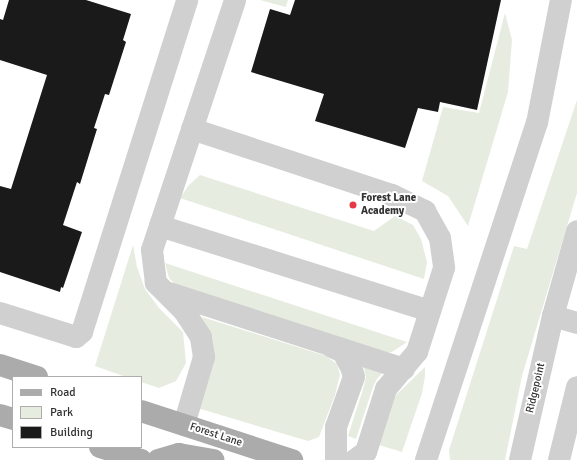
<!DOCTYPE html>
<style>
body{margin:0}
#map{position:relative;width:577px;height:460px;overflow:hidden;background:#fff;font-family:Signika,sans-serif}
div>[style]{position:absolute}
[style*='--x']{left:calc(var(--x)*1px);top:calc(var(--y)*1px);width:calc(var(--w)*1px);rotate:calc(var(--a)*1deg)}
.green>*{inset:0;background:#e6ecdf}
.building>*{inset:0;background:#1a1a1a}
.minor>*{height:22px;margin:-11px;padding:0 11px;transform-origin:11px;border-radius:11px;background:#d0d0d0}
.major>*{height:22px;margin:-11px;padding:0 11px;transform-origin:11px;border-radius:11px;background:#ababab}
.dots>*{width:11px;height:11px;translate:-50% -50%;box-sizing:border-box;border:2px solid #fff;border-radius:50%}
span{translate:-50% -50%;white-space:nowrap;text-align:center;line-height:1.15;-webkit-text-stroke:4px #fff;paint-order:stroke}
.poi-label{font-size:11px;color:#333;font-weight:700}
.left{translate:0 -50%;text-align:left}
.street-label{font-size:11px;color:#333}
.legend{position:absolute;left:12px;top:376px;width:130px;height:72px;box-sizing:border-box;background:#fff;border:1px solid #adadad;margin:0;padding:5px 7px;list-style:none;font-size:12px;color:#333}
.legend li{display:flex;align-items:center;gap:8px;height:20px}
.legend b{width:20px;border:1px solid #adadad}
</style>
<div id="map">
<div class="green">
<div style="clip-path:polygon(260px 0,288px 0,286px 7px)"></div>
<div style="clip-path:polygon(505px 13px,512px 40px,508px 92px,468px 226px,448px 196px,422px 181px,443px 107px,479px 113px)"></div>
<div style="clip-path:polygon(577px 100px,577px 193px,522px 376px,505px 460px,450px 460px,449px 450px,514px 246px,527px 249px)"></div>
<div style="clip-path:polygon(200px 175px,374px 231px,395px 216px,413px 225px,421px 239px,427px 262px,424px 279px,180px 198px,189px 185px)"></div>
<div style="clip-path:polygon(133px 245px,137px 267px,145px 289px,159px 308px,183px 332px,186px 363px,176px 381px,159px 388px,141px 382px,141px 377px,126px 377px,95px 366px)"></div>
<div style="clip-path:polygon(165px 263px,407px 342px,392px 352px,382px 353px,181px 290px,169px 278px)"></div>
<div style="clip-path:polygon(202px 317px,326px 356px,337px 364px,340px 375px,335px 395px,319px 437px,308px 441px,194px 407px,210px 336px)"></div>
<div style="clip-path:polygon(362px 360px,387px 368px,377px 379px,373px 387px,356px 439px,348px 436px,364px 386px,366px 377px)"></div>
<div style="clip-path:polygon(425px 367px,425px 376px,422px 393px,402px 452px,379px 445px,394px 397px)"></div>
</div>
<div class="building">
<div style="clip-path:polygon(9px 0,86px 0,131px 14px,123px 40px,126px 42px,109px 95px,105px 94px,94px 128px,97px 129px,80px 184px,77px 182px,63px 225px,82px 232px,63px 288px,61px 287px,60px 292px,0 272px,0 186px,11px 189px,47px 75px,0 60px,0 19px,3px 20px)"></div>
<div style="clip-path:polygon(295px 0,501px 0,477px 110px,440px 102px,438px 112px,418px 108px,405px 148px,315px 121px,324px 94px,251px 72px,270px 9px,290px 15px)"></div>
</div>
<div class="minor">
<div style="--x:192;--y:129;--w:211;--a:18.3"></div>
<div style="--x:392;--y:195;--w:37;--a:26"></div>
<div style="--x:425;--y:211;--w:31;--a:61"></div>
<div style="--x:440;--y:238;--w:30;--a:82"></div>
<div style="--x:444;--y:268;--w:88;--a:107.8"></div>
<div style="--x:417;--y:352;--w:48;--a:130"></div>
<div style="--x:386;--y:389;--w:66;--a:107.6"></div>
<div style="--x:366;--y:452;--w:14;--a:144"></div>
<div style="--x:160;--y:226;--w:283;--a:17.5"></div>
<div style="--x:169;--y:293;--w:247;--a:17.9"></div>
<div style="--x:0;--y:313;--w:80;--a:17.5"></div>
<div style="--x:76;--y:337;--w:8;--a:-40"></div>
<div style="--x:82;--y:332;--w:348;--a:-72.4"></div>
<div style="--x:553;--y:316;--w:25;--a:16"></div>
<div style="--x:332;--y:347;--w:12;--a:24"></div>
<div style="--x:343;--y:352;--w:17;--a:62"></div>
<div style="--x:351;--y:367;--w:10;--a:73"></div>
<div style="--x:354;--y:377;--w:53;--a:109.8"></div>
<div style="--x:336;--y:427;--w:33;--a:90"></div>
<div style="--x:184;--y:425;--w:71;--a:-73.6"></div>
<div style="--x:204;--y:357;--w:20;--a:-99"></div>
<div style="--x:201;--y:337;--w:31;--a:-123"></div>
<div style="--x:184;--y:311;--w:40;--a:-135"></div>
<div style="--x:156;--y:283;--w:33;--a:-97"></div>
<div style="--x:152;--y:250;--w:263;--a:-71.6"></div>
<div style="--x:426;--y:460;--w:355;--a:-71.8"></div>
<div style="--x:537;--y:123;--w:125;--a:-79"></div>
<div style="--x:520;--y:460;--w:148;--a:-77.1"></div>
<div style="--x:553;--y:316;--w:88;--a:-74.2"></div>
<div style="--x:559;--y:460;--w:75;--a:-76.1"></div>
</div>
<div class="major">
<div style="--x:0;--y:365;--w:39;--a:18"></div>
<div style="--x:141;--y:411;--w:159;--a:18"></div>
<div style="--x:0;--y:415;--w:14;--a:17"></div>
<div style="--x:100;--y:447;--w:43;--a:17.6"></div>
<div style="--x:158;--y:460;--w:22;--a:-16"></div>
<div style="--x:179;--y:454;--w:35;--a:10"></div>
</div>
<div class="dots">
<div style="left:353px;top:205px;background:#e63946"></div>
</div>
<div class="poi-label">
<span class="left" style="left:361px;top:205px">Forest Lane<br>Academy</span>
</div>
<div class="street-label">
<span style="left:536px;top:388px;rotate:-77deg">Ridgepoint</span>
<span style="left:216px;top:435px;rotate:18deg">Forest Lane</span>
</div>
<ul class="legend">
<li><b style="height:5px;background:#ababab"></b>Road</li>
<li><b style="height:11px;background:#e6ecdf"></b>Park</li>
<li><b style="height:11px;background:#1a1a1a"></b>Building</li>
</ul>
</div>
